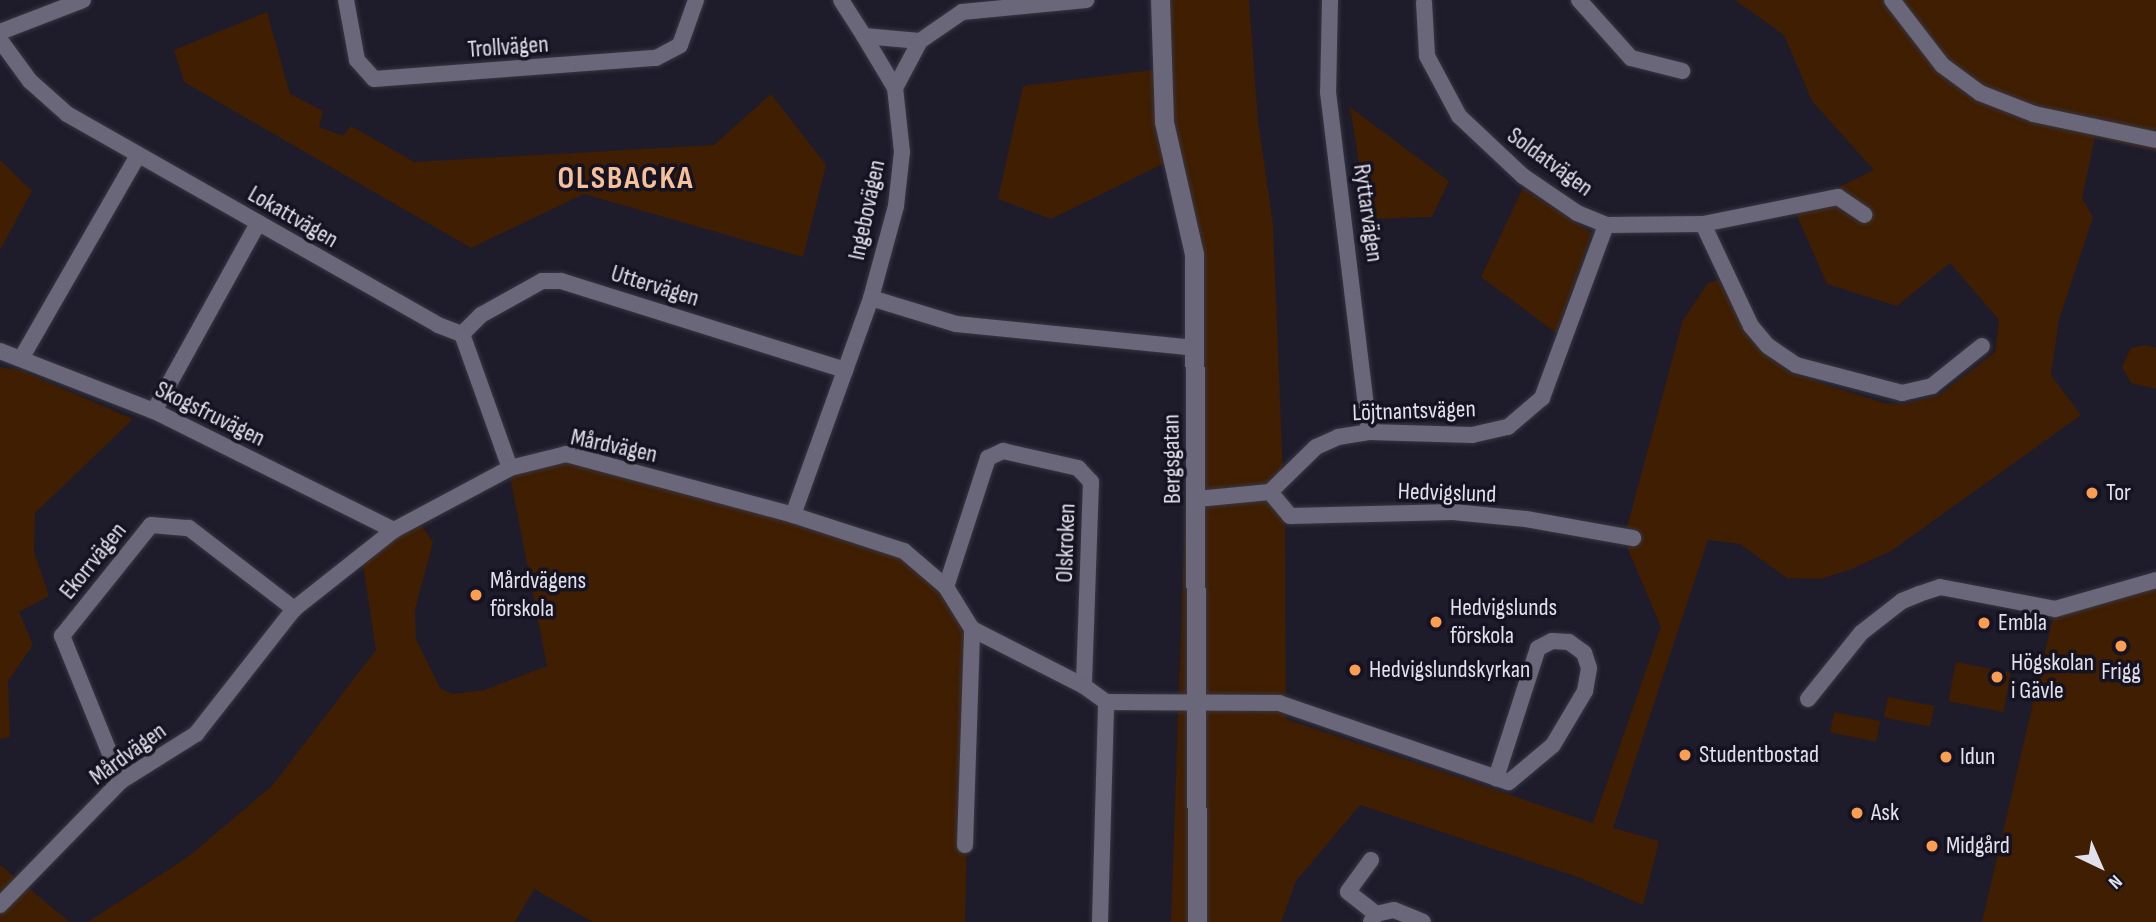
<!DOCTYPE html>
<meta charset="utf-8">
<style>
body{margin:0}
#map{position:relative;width:2156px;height:922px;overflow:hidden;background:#1e1c2a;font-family:"Sofia Sans Condensed",sans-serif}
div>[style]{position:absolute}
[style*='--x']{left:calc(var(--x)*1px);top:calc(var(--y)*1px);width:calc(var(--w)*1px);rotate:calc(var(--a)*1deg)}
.green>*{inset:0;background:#3f1e01;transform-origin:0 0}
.roads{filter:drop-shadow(0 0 2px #383643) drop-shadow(0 0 2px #383643)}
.minor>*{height:16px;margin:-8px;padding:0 8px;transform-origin:8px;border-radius:8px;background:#696779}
.tertiary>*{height:19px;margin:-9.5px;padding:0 9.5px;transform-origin:9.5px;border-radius:9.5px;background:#696779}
.dots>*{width:19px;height:19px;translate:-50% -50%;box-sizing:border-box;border:4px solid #151221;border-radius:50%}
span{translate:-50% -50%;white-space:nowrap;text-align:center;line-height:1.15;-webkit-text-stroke:7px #151221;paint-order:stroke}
.street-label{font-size:24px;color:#e2e1eb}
.poi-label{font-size:24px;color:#e2e1eb}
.left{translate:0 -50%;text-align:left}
.district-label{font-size:32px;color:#f6c09a;font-weight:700;letter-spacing:2px}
.north{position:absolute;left:2065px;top:831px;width:70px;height:70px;-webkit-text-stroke:5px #151221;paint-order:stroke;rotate:136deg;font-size:19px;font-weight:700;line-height:28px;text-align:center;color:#e2e1eb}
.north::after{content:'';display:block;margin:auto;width:24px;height:32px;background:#e2e1eb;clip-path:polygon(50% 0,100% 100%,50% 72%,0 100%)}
</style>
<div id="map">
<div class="green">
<div style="clip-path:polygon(1159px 0,1249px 0,1258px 121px,1273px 224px,1285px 526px,1286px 719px,1593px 823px,1661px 627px,1628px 549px,1627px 527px,1683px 320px,1708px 283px,1718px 280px,1762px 351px,1776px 363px,1793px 374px,1884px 403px,1904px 404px,1939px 395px,1995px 352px,1999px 320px,1950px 263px,1897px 306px,1827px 284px,1794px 209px,1874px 170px,1812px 101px,1784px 35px,1735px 0,2156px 0,2156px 151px,2095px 137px,2082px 198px,2093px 217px,2059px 320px,2051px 375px,2081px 415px,1891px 551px,1852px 569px,1821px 579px,1787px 578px,1740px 544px,1708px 540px,1613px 828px,1659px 841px,1643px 905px,1578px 877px,1360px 805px,1296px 881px,1281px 922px,1171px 922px,1194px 254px,1169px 161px,1051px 219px,998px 199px,1023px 86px,1161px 69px)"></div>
<div style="clip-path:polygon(267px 12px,290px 94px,323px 111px,319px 127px,343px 136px,351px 126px,414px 162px,714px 145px,771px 94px,826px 165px,803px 257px,584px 194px,471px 248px,184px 82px,174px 50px)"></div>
<div style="clip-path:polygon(1350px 107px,1449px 181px,1432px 217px,1368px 219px)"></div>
<div style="clip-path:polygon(0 160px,32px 191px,0 250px)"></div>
<div style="clip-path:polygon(1523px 188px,1592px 233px,1556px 333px,1481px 277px)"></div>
<div style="clip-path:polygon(2145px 345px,2156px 348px,2156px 389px,2131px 383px,2122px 367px,2131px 348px)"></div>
<div style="clip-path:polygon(0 367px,20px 370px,133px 419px,35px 513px,34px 552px,49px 596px,19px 612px,33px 645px,8px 681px,10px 737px,0 739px)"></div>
<div style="clip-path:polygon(566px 454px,904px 551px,972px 629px,965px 922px,593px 922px,534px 889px,515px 922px,88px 922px,188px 857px,272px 786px,376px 650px,363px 565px,418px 520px,433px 542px,415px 610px,416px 639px,440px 688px,453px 694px,485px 690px,547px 666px,509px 471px)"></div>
<div style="clip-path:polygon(2156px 580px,2156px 922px,1982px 922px,2055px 609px)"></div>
<div style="left:1956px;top:662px;width:56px;height:40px;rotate:11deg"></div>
<div style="left:1888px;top:697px;width:47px;height:21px;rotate:11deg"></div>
<div style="left:1834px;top:712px;width:47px;height:21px;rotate:11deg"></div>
<div style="clip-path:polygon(0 865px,70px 922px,0 922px)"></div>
</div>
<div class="roads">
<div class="minor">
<div style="--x:346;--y:0;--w:61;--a:79.6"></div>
<div style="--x:357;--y:60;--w:25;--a:48"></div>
<div style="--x:374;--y:79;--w:283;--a:-4.3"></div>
<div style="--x:656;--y:58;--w:27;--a:-28"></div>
<div style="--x:680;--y:45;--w:48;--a:-70.4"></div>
<div style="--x:841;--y:0;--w:43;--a:57.4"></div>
<div style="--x:1330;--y:0;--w:92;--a:91.2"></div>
<div style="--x:1328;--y:92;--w:342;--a:83.1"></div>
<div style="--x:1579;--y:0;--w:78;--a:48.1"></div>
<div style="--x:1631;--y:58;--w:53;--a:14.3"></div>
<div style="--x:1892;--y:0;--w:82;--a:52.4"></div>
<div style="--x:1942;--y:65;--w:47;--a:36.4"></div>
<div style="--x:1980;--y:93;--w:58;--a:21.3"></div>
<div style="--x:2034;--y:114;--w:125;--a:12"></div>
<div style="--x:1424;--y:2;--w:54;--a:86.8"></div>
<div style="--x:1427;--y:56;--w:68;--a:61.9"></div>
<div style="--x:1459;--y:116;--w:88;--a:43.2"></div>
<div style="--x:1523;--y:176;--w:65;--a:34.4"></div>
<div style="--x:1577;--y:213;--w:31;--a:22"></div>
<div style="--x:1606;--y:225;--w:97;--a:-0.6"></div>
<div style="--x:1703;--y:224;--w:138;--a:-11.3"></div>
<div style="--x:1838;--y:197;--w:32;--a:34"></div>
<div style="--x:0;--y:32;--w:89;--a:-21.1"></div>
<div style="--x:0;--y:40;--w:51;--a:53.8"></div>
<div style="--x:30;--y:81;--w:50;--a:41.7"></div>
<div style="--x:67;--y:114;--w:427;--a:29.6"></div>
<div style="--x:438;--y:325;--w:26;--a:21"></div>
<div style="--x:462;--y:334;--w:142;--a:70.3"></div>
<div style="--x:895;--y:88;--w:61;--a:-120.8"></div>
<div style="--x:864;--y:36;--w:56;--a:5.1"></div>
<div style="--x:1703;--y:224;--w:113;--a:64.8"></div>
<div style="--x:1751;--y:326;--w:26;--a:50"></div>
<div style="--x:1768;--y:346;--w:34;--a:34"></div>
<div style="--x:1796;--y:365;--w:110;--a:14.8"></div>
<div style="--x:1902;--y:393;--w:31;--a:-13"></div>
<div style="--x:1932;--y:386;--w:64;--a:-38.7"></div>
<div style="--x:871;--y:298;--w:89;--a:17"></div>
<div style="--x:956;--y:324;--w:240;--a:5.7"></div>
<div style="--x:462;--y:334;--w:27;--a:-45"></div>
<div style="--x:481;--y:315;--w:70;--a:-29.1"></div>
<div style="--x:542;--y:281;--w:19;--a:0"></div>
<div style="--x:561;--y:281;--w:298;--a:17.4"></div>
<div style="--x:0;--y:351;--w:165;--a:21.3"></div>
<div style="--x:154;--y:411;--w:268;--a:26.4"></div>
<div style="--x:22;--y:357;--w:233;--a:-60.1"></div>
<div style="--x:154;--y:411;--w:215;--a:-61"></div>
<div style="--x:1270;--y:492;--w:31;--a:50"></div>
<div style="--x:1290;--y:516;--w:163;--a:-1.4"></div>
<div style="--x:1453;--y:512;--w:73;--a:5.5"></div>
<div style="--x:1526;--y:519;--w:109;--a:10.1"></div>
<div style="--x:1197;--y:499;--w:73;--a:-5.5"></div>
<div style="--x:1270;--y:492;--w:64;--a:-44.4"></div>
<div style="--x:1316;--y:447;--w:24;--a:-24"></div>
<div style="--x:1338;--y:437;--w:31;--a:-9"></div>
<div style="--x:1369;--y:432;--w:103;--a:1.7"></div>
<div style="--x:1472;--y:435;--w:37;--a:-13"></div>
<div style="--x:1508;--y:427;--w:45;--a:-40.5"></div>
<div style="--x:1542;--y:398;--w:184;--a:-69.7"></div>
<div style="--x:793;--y:515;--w:231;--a:-70.2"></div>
<div style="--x:871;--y:298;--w:95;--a:-74.8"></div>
<div style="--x:896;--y:206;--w:54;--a:-83.7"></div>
<div style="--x:902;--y:152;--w:64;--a:-96.2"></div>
<div style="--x:895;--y:88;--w:53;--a:-62"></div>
<div style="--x:920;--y:41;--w:51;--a:-34.6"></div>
<div style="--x:962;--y:12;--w:125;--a:-5.5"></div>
<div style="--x:946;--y:587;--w:136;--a:-72"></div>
<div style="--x:988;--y:458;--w:17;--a:-25"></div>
<div style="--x:1003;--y:451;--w:77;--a:12.8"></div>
<div style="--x:1078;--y:468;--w:19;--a:47"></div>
<div style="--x:1091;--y:482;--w:204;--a:92"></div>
<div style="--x:1808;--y:699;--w:85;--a:-51.2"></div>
<div style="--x:1861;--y:633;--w:52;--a:-38"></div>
<div style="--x:1902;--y:601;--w:18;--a:-22"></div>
<div style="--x:1919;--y:594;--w:22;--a:-18"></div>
<div style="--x:1940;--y:587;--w:117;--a:10.8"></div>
<div style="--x:2055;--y:609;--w:105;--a:-16"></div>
<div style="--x:121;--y:781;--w:157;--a:-112.1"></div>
<div style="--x:62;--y:636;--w:142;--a:-51.3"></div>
<div style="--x:151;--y:525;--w:38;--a:5"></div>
<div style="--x:189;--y:528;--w:133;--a:37.6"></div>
<div style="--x:965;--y:845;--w:216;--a:-88.1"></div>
<div style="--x:1371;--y:860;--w:39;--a:126"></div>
<div style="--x:1348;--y:892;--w:36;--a:38"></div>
<div style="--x:0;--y:905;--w:173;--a:-45.7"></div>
<div style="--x:121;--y:781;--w:89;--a:-32.1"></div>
<div style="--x:196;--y:734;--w:159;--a:-51.9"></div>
<div style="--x:294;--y:609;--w:127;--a:-38.3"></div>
<div style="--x:394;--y:530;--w:132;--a:-28.1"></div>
<div style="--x:510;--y:468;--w:58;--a:-14"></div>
<div style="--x:566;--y:454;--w:235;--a:15"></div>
<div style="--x:793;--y:515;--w:117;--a:18"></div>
<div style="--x:904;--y:551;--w:55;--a:40.6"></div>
<div style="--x:946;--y:587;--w:49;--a:58.2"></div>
<div style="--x:972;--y:629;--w:126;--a:27"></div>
<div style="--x:1084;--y:686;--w:27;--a:36"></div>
<div style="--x:1106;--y:702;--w:173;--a:0.3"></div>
<div style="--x:1279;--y:703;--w:243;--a:19"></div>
<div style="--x:1509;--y:782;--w:57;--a:-40.1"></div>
<div style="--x:1553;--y:745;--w:63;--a:-59.3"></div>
<div style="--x:1585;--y:691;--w:23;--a:-80"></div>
<div style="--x:1589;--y:668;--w:16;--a:-108"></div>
<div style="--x:1584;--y:653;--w:19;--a:-144"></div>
<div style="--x:1569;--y:642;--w:17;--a:-177"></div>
<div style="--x:1552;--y:641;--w:16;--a:153"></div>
<div style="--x:1538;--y:648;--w:137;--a:107.9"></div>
<div style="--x:1100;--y:922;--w:220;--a:-88.4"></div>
<div style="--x:1371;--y:922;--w:9;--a:-58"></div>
<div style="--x:1376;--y:914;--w:18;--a:-13"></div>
<div style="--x:1394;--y:910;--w:31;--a:22"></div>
</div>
<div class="tertiary">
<div style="--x:1160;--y:0;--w:122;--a:88.1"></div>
<div style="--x:1164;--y:122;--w:135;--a:77.2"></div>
<div style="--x:1194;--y:254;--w:668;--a:89.74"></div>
</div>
</div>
<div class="dots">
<div style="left:2092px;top:493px;background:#fc9e52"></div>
<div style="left:476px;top:595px;background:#fc9e52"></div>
<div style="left:1436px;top:622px;background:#fc9e52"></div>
<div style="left:1984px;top:623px;background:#fc9e52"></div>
<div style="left:2121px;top:646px;background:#fc9e52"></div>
<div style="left:1355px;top:670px;background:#fc9e52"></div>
<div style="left:1997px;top:677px;background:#fc9e52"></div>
<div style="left:1685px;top:755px;background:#fc9e52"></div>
<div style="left:1946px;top:757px;background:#fc9e52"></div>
<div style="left:1857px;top:813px;background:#fc9e52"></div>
<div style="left:1932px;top:846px;background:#fc9e52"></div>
</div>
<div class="street-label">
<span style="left:508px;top:47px;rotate:-4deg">Trollvägen</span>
<span style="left:1550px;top:162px;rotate:36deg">Soldatvägen</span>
<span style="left:867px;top:210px;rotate:-78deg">Ingebovägen</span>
<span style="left:1368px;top:213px;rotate:82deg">Ryttarvägen</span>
<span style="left:293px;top:217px;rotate:30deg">Lokattvägen</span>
<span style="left:655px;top:286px;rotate:17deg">Uttervägen</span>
<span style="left:1414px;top:411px;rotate:-2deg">Löjtnantsvägen</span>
<span style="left:210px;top:414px;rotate:26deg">Skogsfruvägen</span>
<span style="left:614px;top:446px;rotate:12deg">Mårdvägen</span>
<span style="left:1172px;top:459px;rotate:-91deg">Bergsgatan</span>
<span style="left:1447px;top:493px;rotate:2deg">Hedvigslund</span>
<span style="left:1066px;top:543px;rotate:-88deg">Olskroken</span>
<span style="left:93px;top:561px;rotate:-51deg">Ekorrvägen</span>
<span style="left:128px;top:754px;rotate:-36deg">Mårdvägen</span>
</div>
<div class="poi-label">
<span class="left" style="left:2106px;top:493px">Tor</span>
<span class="left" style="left:490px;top:595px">Mårdvägens<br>förskola</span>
<span class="left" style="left:1450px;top:622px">Hedvigslunds<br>förskola</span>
<span class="left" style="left:1998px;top:623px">Embla</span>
<span class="left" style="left:2011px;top:677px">Högskolan<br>i Gävle</span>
<span class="left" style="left:1369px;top:670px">Hedvigslundskyrkan</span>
<span style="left:2121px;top:672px">Frigg</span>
<span class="left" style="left:1699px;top:755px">Studentbostad</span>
<span class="left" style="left:1960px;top:757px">Idun</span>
<span class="left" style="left:1871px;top:813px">Ask</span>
<span class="left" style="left:1946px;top:846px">Midgård</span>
</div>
<div class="district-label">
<span style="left:626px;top:179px">OLSBACKA</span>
</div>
<div class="north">N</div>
</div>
